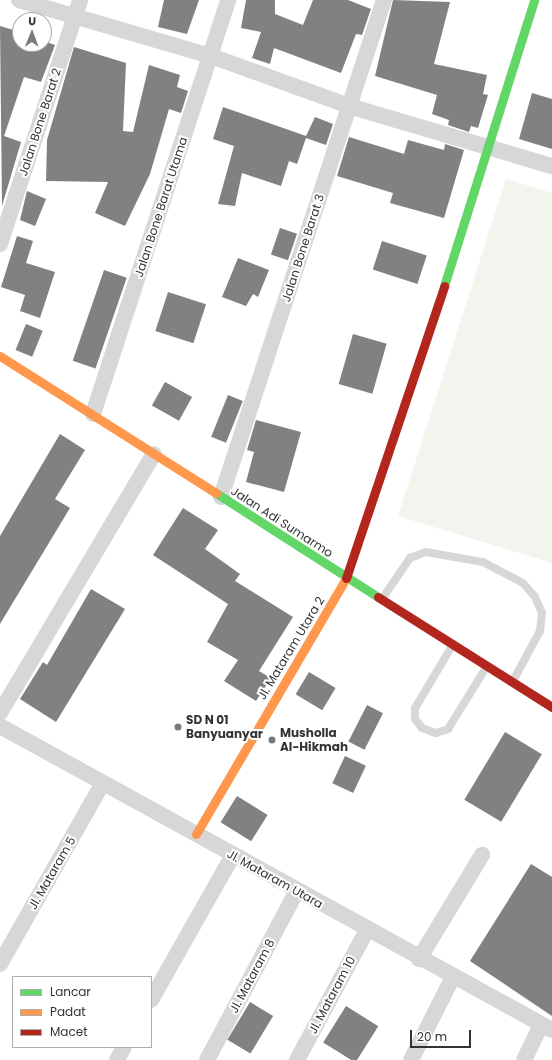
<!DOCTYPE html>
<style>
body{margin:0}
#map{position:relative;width:552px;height:1060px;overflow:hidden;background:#fff;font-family:Poppins,sans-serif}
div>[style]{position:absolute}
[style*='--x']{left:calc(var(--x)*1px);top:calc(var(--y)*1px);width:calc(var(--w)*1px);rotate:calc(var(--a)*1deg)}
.green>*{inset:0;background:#f1f5ed}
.building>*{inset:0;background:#818181;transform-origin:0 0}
.lane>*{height:8px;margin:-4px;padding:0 4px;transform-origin:4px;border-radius:4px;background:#d7d7d7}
.street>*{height:16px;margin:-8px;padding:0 8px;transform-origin:8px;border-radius:8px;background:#d7d7d7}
.fast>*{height:9px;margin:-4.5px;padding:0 4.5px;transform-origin:4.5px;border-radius:4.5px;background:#63d668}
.slow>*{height:9px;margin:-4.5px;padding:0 4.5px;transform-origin:4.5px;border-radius:4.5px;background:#ff974d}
.jam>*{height:9px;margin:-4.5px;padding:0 4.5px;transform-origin:4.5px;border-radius:4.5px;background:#b3261e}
.dots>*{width:11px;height:11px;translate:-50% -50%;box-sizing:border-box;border:2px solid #fff;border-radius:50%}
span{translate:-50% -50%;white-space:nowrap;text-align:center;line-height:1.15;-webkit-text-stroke:4px #fff;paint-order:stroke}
.street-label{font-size:12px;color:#333}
.poi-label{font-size:12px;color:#333;font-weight:700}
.left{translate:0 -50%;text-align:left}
.legend{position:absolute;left:12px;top:976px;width:140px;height:72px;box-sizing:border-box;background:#fff;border:1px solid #adadad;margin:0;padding:5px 7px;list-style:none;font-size:12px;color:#333}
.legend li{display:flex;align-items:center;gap:8px;height:20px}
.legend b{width:20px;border:1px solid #adadad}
.north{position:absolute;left:12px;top:12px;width:40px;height:40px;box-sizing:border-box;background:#fff;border:1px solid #adadad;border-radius:50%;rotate:1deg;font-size:11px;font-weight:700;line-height:16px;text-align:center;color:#333}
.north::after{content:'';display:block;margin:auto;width:14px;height:18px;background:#7a7a7a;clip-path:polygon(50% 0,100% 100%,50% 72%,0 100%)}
.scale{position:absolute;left:410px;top:1030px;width:61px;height:18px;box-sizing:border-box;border:2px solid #333;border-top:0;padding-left:5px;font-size:12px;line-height:14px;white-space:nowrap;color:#333;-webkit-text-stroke:3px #fff;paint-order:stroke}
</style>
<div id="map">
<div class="green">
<div style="clip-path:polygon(506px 179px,552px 193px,552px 563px,398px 516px)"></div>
</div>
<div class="building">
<div style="clip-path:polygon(164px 0,199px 0,187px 34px,158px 27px)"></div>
<div style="clip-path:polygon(246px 0,275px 0,275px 14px,303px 25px,313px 0,348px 0,371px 9px,362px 35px,356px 34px,341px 73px,274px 48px,270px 64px,252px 58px,261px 32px,241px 28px)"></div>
<div style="clip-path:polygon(393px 0,450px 2px,434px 64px,487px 75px,483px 94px,488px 95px,478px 128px,471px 126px,469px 132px,448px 125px,449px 120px,432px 114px,437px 95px,375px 76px)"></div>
<div style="clip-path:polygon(0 26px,20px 32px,20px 44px,44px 41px,55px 45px,41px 82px,24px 77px,4px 136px,21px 142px,2px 206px)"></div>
<div style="clip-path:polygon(74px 47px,126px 63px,123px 131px,133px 132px,149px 65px,180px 75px,177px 87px,188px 91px,181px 113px,169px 109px,150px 174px,125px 226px,95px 213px,108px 182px,46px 181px,47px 140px)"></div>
<div style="clip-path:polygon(532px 93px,552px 99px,552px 149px,519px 139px)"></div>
<div style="clip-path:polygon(223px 107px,306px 136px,315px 117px,333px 124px,326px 145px,306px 138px,297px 164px,289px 161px,281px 186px,242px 173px,235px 206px,218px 204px,234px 146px,213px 139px)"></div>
<div style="clip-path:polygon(349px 137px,404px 154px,408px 140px,444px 150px,445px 144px,464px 150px,444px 218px,390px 203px,393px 193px,337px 176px)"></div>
<div style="clip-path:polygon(27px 191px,46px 199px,35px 226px,20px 220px)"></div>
<div style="left:280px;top:228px;width:18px;height:28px;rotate:19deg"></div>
<div style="clip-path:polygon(17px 236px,33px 241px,26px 263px,55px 272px,40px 318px,20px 311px,25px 295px,1px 287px)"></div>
<div style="left:382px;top:241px;width:47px;height:30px;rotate:18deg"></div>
<div style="clip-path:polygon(238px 258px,269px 270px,258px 297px,253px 294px,246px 306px,222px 297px)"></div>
<div style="left:104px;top:270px;width:24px;height:96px;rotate:19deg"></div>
<div style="left:168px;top:292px;width:40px;height:41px;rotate:18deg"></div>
<div style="left:26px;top:324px;width:18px;height:28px;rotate:22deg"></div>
<div style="left:353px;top:334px;width:35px;height:52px;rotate:16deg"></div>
<div style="left:165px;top:382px;width:31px;height:27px;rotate:29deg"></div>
<div style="left:228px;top:395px;width:16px;height:45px;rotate:22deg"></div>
<div style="clip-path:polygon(256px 420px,301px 432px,284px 492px,246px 482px,254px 452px,247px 450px)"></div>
<div style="clip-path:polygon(60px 434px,85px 450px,55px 499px,70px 508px,0 624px,0 536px)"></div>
<div style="clip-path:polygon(183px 508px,218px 530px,205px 549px,240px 574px,235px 581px,293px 617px,259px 671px,271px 678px,256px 701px,224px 681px,238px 660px,207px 642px,228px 604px,153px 555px)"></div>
<div style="clip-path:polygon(91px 589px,125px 609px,56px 722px,20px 699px,43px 662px,47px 665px)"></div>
<div style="left:309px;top:672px;width:31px;height:26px;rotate:31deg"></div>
<div style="left:367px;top:705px;width:18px;height:41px;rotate:27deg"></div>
<div style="left:505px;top:732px;width:43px;height:79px;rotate:31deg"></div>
<div style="left:345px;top:756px;width:23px;height:30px;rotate:25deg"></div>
<div style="left:237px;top:796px;width:36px;height:31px;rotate:32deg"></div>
<div style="clip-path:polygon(531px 864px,552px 877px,552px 1016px,470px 961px)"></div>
<div style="left:250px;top:1002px;width:27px;height:44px;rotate:31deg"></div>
<div style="left:346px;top:1006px;width:38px;height:43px;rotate:32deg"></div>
</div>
<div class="lane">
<div style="--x:382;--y:599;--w:50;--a:-55.7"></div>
<div style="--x:410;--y:558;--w:17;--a:-21"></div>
<div style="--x:426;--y:552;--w:58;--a:10"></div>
<div style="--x:483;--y:562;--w:45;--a:27.7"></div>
<div style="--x:523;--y:583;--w:18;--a:49"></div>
<div style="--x:535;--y:597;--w:17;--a:66"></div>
<div style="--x:542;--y:613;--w:18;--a:96"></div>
<div style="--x:540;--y:631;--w:57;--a:118.4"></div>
<div style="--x:452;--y:646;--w:72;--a:120.8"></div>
<div style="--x:415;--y:708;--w:11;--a:90"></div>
<div style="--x:415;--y:719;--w:11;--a:52"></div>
<div style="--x:422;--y:728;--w:15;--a:20"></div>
<div style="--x:436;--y:733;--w:13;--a:-18"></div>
<div style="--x:448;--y:729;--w:74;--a:-58.2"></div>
</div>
<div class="street">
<div style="--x:19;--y:0;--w:200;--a:16.3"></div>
<div style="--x:211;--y:56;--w:147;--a:19.9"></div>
<div style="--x:349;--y:106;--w:212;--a:16.5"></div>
<div style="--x:0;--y:244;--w:257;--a:-71.8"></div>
<div style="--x:93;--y:414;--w:435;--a:-71.9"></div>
<div style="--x:221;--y:497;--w:523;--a:-71.84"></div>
<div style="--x:0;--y:713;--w:301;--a:-59.3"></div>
<div style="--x:0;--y:726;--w:630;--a:28.84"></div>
<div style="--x:419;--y:959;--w:122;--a:-58.8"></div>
<div style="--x:0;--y:964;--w:208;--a:-60.4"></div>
<div style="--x:151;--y:1000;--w:167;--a:-60.5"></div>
<div style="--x:117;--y:1060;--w:15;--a:-62"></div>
<div style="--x:207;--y:1060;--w:191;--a:-62"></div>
<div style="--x:297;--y:1060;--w:148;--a:-61.7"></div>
<div style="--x:411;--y:1060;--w:93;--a:-63.2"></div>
<div style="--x:524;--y:1060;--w:39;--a:-64"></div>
</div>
<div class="fast">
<div style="--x:444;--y:286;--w:300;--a:-72.5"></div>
<div style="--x:216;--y:493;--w:193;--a:32.7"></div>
</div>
<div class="slow">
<div style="--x:0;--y:356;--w:256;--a:32.4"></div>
<div style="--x:196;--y:834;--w:297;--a:-59.6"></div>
</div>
<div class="jam">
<div style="--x:346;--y:578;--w:308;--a:-71.4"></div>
<div style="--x:378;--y:597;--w:206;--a:32.3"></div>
</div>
<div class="dots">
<div style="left:178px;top:727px;background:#7a7a7a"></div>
<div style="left:272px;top:740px;background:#7a7a7a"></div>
</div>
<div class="street-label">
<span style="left:40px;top:122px;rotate:-72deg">Jalan Bone Barat 2</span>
<span style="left:161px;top:207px;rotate:-72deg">Jalan Bone Barat Utama</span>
<span style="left:303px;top:248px;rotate:-72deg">Jalan Bone Barat 3</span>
<span style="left:282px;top:522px;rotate:33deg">Jalan Adi Sumarmo</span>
<span style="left:291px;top:648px;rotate:-59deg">Jl. Mataram Utara 2</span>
<span style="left:52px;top:873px;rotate:-60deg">Jl. Mataram 5</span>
<span style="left:275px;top:879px;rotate:29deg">Jl. Mataram Utara</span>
<span style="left:252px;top:976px;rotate:-62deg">Jl. Mataram 8</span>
<span style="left:332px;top:995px;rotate:-62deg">Jl. Mataram 10</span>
</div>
<div class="poi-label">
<span class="left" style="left:186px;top:727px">SD N 01<br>Banyuanyar</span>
<span class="left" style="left:280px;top:740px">Musholla<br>Al-Hikmah</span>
</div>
<ul class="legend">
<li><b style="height:5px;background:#63d668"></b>Lancar</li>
<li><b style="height:5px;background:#ff974d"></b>Padat</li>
<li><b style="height:5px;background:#b3261e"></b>Macet</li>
</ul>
<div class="north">U</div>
<div class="scale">20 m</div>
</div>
